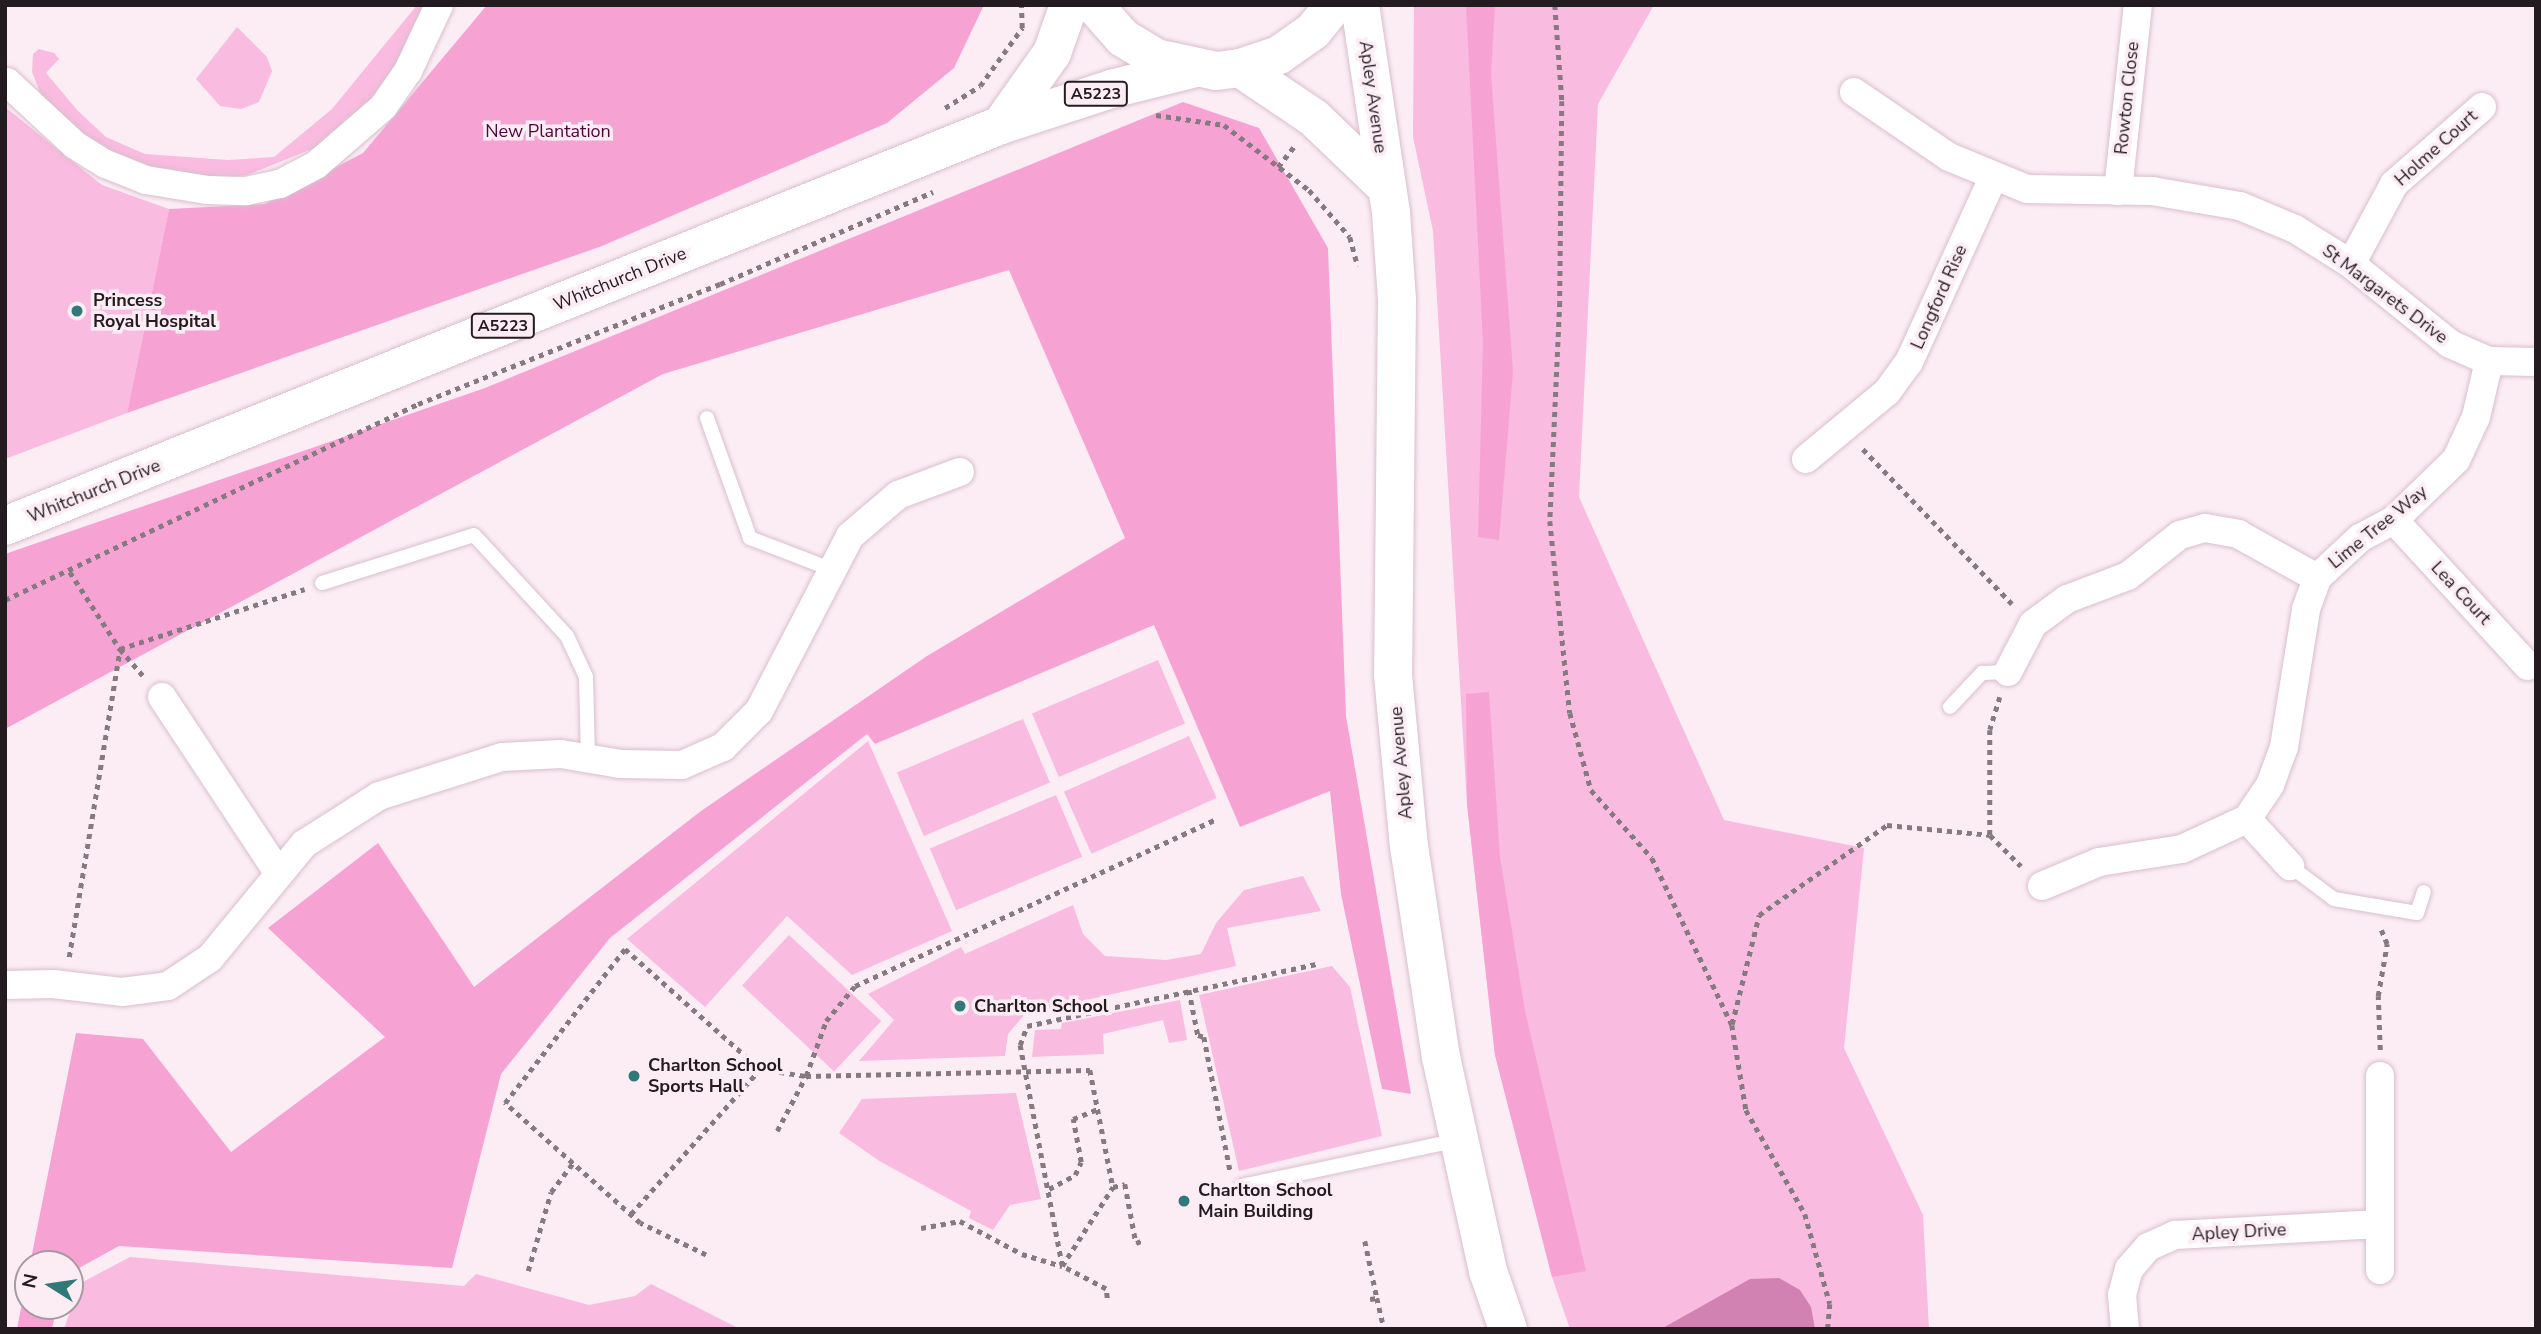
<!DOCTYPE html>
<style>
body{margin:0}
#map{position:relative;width:2541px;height:1334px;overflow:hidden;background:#fcedf5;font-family:"Nunito Sans",sans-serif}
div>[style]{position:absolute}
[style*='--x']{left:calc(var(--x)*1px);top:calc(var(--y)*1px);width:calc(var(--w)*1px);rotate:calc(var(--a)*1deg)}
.green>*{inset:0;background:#f9bbdf;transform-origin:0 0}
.forest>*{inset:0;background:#f6a3d4}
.water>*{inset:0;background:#d282b2}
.path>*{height:4.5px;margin-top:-2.25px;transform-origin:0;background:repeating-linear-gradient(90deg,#857a80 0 5px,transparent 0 10px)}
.roads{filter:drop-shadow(0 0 2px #d8bfcd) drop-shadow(0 0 2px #d8bfcd)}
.lane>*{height:14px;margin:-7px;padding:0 7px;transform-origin:7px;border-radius:7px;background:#fff}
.street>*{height:28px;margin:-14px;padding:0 14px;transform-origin:14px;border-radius:14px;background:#fff}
.secondary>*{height:38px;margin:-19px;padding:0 19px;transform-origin:19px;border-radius:19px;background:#fff}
.primary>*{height:38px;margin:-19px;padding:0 19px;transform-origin:19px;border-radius:19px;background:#fff}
.dots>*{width:19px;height:19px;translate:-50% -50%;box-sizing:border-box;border:4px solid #fcedf5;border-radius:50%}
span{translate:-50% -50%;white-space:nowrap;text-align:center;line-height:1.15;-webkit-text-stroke:7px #fcedf5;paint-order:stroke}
.shield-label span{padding:2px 5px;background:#fcedf5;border:2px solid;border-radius:5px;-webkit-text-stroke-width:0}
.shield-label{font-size:16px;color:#241b20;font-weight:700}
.street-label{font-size:18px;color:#241b20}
.park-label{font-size:18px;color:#4f053a}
.poi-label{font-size:18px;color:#241b20;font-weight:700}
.left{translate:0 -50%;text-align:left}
.frame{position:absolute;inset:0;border:7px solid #241b20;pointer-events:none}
.north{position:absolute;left:14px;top:1250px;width:70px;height:70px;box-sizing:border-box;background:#fcedf5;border:2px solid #a699a0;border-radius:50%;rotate:282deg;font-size:19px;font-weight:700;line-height:28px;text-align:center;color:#241b20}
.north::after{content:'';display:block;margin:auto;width:24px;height:32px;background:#307978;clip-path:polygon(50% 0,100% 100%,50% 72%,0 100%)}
</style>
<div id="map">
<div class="green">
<div style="clip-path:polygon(417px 5px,432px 5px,375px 99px,322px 145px,247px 175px,213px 179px,140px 167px,93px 142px,43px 100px,32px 72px,33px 54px,39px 49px,54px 53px,59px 59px,46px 73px,78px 111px,106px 137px,145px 154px,228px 160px,274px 157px,332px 109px)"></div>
<div style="clip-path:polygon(1414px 5px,1654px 5px,1598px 104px,1579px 497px,1724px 820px,1864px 848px,1844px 1048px,1923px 1215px,1929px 1329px,1570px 1329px,1552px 1277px,1495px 1055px,1467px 804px,1433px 231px,1413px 137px)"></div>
<div style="clip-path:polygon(237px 27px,267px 57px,272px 71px,259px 102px,241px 109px,220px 106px,196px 79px)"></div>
<div style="clip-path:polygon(5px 107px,102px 185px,169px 209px,127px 413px,5px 459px)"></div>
<div style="left:1158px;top:660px;width:69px;height:137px;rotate:67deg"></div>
<div style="left:1023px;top:719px;width:69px;height:137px;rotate:67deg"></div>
<div style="left:1189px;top:736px;width:68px;height:137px;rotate:66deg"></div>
<div style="clip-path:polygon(868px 741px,952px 931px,852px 975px,787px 916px,705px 1007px,627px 939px)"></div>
<div style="left:1056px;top:795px;width:67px;height:137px;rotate:67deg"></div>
<div style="clip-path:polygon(1303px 876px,1321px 911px,1227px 928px,1236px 966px,1025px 1014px,1008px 1034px,1005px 1056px,859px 1061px,894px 1020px,868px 994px,961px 947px,965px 954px,1073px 905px,1083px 934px,1105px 956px,1166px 960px,1201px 954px,1216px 923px,1244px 890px)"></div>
<div style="left:789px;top:935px;width:126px;height:69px;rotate:43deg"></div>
<div style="clip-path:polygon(1332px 966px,1350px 987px,1382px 1136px,1239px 1171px,1199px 995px)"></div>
<div style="clip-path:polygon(1180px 1000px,1187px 1040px,1169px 1043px,1163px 1020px,1103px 1034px,1104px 1054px,1032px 1057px,1035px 1030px,1061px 1029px,1062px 1023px)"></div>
<div style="clip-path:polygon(1016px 1093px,1041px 1199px,1010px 1205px,993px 1230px,969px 1218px,971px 1211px,881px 1162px,839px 1133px,862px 1099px)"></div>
<div style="clip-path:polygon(130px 1257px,464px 1286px,476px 1274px,589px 1305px,635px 1296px,651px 1284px,740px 1329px,64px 1329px,79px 1284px)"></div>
</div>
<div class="forest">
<div style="clip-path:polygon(487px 5px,984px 5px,954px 68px,887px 123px,602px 246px,127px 413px,169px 209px,265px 204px,363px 153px)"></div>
<div style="clip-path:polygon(1466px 5px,1495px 5px,1491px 74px,1513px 371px,1499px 540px,1478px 537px,1483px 343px)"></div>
<div style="clip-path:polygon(1183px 102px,1259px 128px,1328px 248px,1346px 716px,1411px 1094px,1382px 1089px,1341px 894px,1330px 791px,1240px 827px,1154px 625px,875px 744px,867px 734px,610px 938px,501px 1074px,452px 1268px,119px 1246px,70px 1273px,70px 1264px,30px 1264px,76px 1033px,143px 1039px,231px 1152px,385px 1037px,268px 928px,378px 843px,474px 987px,701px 811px,927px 656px,1125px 538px,1009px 270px,663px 374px,5px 729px,5px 554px,485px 388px)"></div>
<div style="clip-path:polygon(1489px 692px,1500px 857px,1525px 1011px,1586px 1271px,1552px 1277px,1495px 1055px,1467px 804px,1466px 694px)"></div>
<div style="clip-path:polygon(28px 1272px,28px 1306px,57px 1306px,52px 1329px,17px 1329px)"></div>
</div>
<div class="water">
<div style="clip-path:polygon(1779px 1278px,1800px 1290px,1811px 1307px,1815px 1329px,1661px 1329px,1750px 1279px)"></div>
</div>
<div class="path">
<div style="--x:1555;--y:5;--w:96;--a:85.8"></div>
<div style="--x:1562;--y:101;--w:201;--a:90.6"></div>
<div style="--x:1560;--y:302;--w:219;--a:92.6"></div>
<div style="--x:1550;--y:521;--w:193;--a:84.1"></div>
<div style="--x:1570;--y:713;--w:80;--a:74.7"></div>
<div style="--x:1591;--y:790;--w:91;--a:48.1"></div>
<div style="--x:1652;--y:858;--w:185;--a:64.4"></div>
<div style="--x:1732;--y:1025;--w:86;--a:80.6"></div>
<div style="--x:1746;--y:1110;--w:120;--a:60.4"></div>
<div style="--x:1805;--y:1214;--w:93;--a:74.5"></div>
<div style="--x:1830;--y:1304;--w:25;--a:95"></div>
<div style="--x:945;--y:108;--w:41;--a:-32.2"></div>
<div style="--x:980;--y:86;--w:72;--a:-54.1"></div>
<div style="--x:1022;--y:28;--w:23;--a:-92"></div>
<div style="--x:1156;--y:115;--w:69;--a:8.4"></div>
<div style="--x:1224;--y:125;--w:107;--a:37.4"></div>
<div style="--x:1309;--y:190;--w:62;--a:48.9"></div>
<div style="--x:1350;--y:237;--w:30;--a:75"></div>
<div style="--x:1278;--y:167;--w:28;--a:-52"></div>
<div style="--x:1863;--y:449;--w:215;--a:46.1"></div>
<div style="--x:70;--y:572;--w:92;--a:57"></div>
<div style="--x:120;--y:649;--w:35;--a:49"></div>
<div style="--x:5;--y:600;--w:457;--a:-25.4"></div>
<div style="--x:418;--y:404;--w:325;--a:-21.7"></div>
<div style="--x:720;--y:284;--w:232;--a:-23.4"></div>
<div style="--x:2000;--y:697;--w:34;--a:107"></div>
<div style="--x:1990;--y:730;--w:105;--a:90"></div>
<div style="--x:1990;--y:835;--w:44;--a:45"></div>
<div style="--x:69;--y:957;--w:312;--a:-80.6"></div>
<div style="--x:120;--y:649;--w:194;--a:-18"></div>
<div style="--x:1189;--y:990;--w:46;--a:78.7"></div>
<div style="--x:1198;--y:1035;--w:6;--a:18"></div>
<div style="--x:1204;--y:1037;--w:136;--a:78.9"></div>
<div style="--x:1732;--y:1024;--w:112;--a:-76.1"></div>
<div style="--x:1759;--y:915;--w:156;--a:-35.1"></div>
<div style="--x:1887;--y:825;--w:103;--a:5.5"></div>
<div style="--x:2380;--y:1050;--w:54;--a:-92.1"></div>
<div style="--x:2378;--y:996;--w:53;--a:-80.2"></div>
<div style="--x:2387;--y:944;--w:15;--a:-113"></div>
<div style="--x:777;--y:1131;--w:62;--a:-62.2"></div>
<div style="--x:806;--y:1076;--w:284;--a:-1.2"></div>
<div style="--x:1090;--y:1070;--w:119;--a:78.9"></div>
<div style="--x:1113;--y:1187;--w:12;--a:-14"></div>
<div style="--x:1125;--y:1184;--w:60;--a:79.4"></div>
<div style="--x:1136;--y:1243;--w:9;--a:-21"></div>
<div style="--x:1049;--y:1189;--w:30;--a:-28"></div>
<div style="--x:1075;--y:1175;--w:14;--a:-65"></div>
<div style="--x:1081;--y:1162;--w:44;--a:-100.5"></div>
<div style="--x:1073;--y:1119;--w:27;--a:-22"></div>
<div style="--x:631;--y:1214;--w:194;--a:-48.3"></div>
<div style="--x:760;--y:1069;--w:47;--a:8.7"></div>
<div style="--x:806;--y:1076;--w:59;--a:-70"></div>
<div style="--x:826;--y:1021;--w:45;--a:-50.4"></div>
<div style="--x:855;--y:986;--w:396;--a:-24.8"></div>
<div style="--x:921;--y:1228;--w:40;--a:-10"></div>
<div style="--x:960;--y:1221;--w:70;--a:28"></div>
<div style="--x:1022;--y:1254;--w:42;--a:16.7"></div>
<div style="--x:1062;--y:1266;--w:94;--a:-57.2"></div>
<div style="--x:1365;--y:1241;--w:58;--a:78.1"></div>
<div style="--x:706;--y:1255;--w:73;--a:-154.1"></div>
<div style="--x:640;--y:1223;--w:181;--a:-138.4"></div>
<div style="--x:505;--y:1103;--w:195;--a:-52.1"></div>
<div style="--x:625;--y:949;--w:181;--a:41.6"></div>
<div style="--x:528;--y:1271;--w:82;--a:-73.8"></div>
<div style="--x:551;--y:1192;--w:36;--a:-53"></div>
<div style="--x:1107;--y:1298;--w:9;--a:-96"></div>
<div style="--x:1106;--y:1289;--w:50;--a:-152.4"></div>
<div style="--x:1062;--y:1266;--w:225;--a:-100.8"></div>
<div style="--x:1020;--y:1045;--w:20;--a:-70"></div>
<div style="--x:1027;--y:1026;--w:297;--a:-12.1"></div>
<div style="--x:1370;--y:1299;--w:7;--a:-8"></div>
<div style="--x:1377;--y:1298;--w:32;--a:77"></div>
</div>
<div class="roads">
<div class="lane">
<div style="--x:707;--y:418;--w:127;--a:70.3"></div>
<div style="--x:750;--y:538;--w:89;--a:21.1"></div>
<div style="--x:322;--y:583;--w:159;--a:-17.5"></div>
<div style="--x:474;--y:535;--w:137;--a:47.4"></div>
<div style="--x:567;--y:636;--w:45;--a:65.1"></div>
<div style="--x:586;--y:677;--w:81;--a:88.6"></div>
<div style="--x:1950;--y:707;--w:47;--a:-46.7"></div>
<div style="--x:1982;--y:673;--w:26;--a:-2"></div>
<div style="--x:2290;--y:866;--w:55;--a:36.9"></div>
<div style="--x:2334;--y:899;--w:84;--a:9.6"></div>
<div style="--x:2417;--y:913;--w:22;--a:-72"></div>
<div style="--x:1242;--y:1186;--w:221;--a:-12"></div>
</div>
<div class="street">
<div style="--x:7;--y:82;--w:93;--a:42.8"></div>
<div style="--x:75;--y:145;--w:36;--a:32"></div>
<div style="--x:106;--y:164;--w:43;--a:21.8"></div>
<div style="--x:146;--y:180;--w:63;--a:9.2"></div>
<div style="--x:208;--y:190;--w:38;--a:2"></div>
<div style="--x:246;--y:191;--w:35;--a:-12"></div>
<div style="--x:280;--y:184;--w:41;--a:-27.8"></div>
<div style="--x:316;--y:165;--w:89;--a:-40.9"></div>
<div style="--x:383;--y:107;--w:44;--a:-55.2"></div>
<div style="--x:408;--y:71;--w:73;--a:-64.8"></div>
<div style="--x:1854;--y:92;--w:115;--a:34.4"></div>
<div style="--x:1949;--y:157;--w:84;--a:22.3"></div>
<div style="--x:2027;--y:189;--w:125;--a:0.9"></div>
<div style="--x:2152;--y:191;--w:89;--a:9.7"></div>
<div style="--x:2240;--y:206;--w:60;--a:22.7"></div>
<div style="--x:2295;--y:229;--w:66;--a:32"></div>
<div style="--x:2351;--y:264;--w:127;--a:38.9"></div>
<div style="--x:2450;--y:344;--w:43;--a:23.6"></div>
<div style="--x:2489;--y:361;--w:47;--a:1.2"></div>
<div style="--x:2118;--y:191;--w:187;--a:-83.9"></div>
<div style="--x:2351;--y:264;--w:91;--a:-61.7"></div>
<div style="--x:2394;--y:184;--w:117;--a:-41.2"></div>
<div style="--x:1806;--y:459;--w:105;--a:-39.6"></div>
<div style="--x:1887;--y:392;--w:37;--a:-54"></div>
<div style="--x:1909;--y:362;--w:202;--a:-65.5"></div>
<div style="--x:2394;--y:520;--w:198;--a:47.5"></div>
<div style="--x:2008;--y:672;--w:54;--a:-62.5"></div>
<div style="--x:2033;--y:624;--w:42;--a:-36.3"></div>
<div style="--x:2067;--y:599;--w:65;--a:-20.7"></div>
<div style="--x:2128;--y:576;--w:66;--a:-38.3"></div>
<div style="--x:2180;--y:535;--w:26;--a:-16"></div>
<div style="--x:2205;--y:528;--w:34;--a:10"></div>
<div style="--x:2238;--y:534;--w:90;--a:29.1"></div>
<div style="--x:162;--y:697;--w:212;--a:56.5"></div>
<div style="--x:2247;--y:819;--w:64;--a:47.5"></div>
<div style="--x:2042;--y:886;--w:62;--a:-22.8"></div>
<div style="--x:2099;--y:862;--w:84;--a:-8.9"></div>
<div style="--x:2182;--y:849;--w:72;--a:-24.8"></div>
<div style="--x:2247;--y:819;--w:41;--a:-55.9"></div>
<div style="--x:2270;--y:785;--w:40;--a:-69.8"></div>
<div style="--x:2284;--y:747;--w:140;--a:-80.9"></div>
<div style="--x:2306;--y:609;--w:33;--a:-70"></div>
<div style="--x:2317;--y:578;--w:59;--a:-42.9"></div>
<div style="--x:2360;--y:538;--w:38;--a:-28"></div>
<div style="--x:2394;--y:520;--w:86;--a:-44.1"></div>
<div style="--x:2456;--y:460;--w:47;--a:-65.1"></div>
<div style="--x:2476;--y:417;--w:57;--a:-76.9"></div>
<div style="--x:5;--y:985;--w:48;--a:-1.2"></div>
<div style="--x:53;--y:984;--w:69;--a:6.6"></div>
<div style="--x:122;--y:992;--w:46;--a:-7.4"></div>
<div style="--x:168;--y:986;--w:50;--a:-33.7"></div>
<div style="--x:210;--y:958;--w:148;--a:-50.5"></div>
<div style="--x:304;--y:844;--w:89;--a:-32.6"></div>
<div style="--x:379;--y:796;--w:129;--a:-17.6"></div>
<div style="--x:502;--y:757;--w:59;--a:-2.9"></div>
<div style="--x:561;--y:754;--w:61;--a:9.5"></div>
<div style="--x:621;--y:764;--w:61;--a:0.9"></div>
<div style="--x:682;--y:765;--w:45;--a:-23.7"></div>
<div style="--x:723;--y:747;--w:51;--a:-45"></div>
<div style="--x:759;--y:711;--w:197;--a:-62.5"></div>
<div style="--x:850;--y:536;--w:63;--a:-40.5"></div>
<div style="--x:898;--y:495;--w:66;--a:-20.4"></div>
<div style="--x:2380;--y:1270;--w:194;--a:-90"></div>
<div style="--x:2125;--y:1329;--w:34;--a:-95"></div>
<div style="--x:2122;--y:1295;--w:27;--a:-75"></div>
<div style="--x:2129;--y:1269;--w:29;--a:-49"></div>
<div style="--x:2148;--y:1247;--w:30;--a:-24"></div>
<div style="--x:2175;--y:1235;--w:204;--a:-3.1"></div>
</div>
<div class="secondary">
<div style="--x:1360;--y:5;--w:209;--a:81.5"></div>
<div style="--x:1391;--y:212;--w:87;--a:86.1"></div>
<div style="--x:1397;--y:299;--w:376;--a:90.6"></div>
<div style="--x:1393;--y:675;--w:172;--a:84.7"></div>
<div style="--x:1409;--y:846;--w:213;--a:81.4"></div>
<div style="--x:1441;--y:1057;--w:219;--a:77.6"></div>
<div style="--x:1488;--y:1271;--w:61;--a:71"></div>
<div style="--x:1240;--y:68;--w:89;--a:34"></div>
<div style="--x:1314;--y:118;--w:101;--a:43.8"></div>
</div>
<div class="primary">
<div style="--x:1094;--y:5;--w:44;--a:48.7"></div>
<div style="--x:1123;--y:38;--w:39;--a:31"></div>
<div style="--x:1156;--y:58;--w:61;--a:12.2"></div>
<div style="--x:1216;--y:71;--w:24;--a:-7"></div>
<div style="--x:1240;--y:68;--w:41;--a:-18.4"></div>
<div style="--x:1279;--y:55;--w:42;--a:-35.2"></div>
<div style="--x:1313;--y:31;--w:33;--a:-51"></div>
<div style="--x:1001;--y:125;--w:88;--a:-54.7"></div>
<div style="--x:1052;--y:53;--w:51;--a:-70.5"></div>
<div style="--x:5;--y:526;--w:1074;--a:-21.93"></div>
<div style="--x:1001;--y:125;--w:116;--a:-18.1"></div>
<div style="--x:1111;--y:89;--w:83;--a:-13.9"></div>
</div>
</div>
<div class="dots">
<div style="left:77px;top:311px;background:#307978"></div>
<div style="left:960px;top:1006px;background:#307978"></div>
<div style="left:634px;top:1076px;background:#307978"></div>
<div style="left:1184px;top:1201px;background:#307978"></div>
</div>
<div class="shield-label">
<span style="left:1096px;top:94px">A5223</span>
<span style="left:503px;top:326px">A5223</span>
</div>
<div class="street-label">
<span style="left:1373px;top:97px;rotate:82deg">Apley Avenue</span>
<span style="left:2127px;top:98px;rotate:-84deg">Rowton Close</span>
<span style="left:2436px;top:148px;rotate:-42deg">Holme Court</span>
<span style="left:620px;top:279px;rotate:-22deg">Whitchurch Drive</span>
<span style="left:2385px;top:294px;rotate:37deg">St Margarets Drive</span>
<span style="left:1939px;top:297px;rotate:-66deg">Longford Rise</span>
<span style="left:94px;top:491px;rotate:-22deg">Whitchurch Drive</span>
<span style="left:2378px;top:527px;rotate:-39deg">Lime Tree Way</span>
<span style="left:2461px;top:593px;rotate:47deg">Lea Court</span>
<span style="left:1401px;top:763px;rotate:-95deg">Apley Avenue</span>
<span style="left:2239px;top:1232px;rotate:-3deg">Apley Drive</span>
</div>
<div class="park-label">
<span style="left:548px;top:131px">New Plantation</span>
</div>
<div class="poi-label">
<span class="left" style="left:93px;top:311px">Princess<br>Royal Hospital</span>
<span class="left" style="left:974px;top:1006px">Charlton School</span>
<span class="left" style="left:648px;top:1076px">Charlton School<br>Sports Hall</span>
<span class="left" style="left:1198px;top:1201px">Charlton School<br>Main Building</span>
</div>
<div class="frame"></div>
<div class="north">N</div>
</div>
